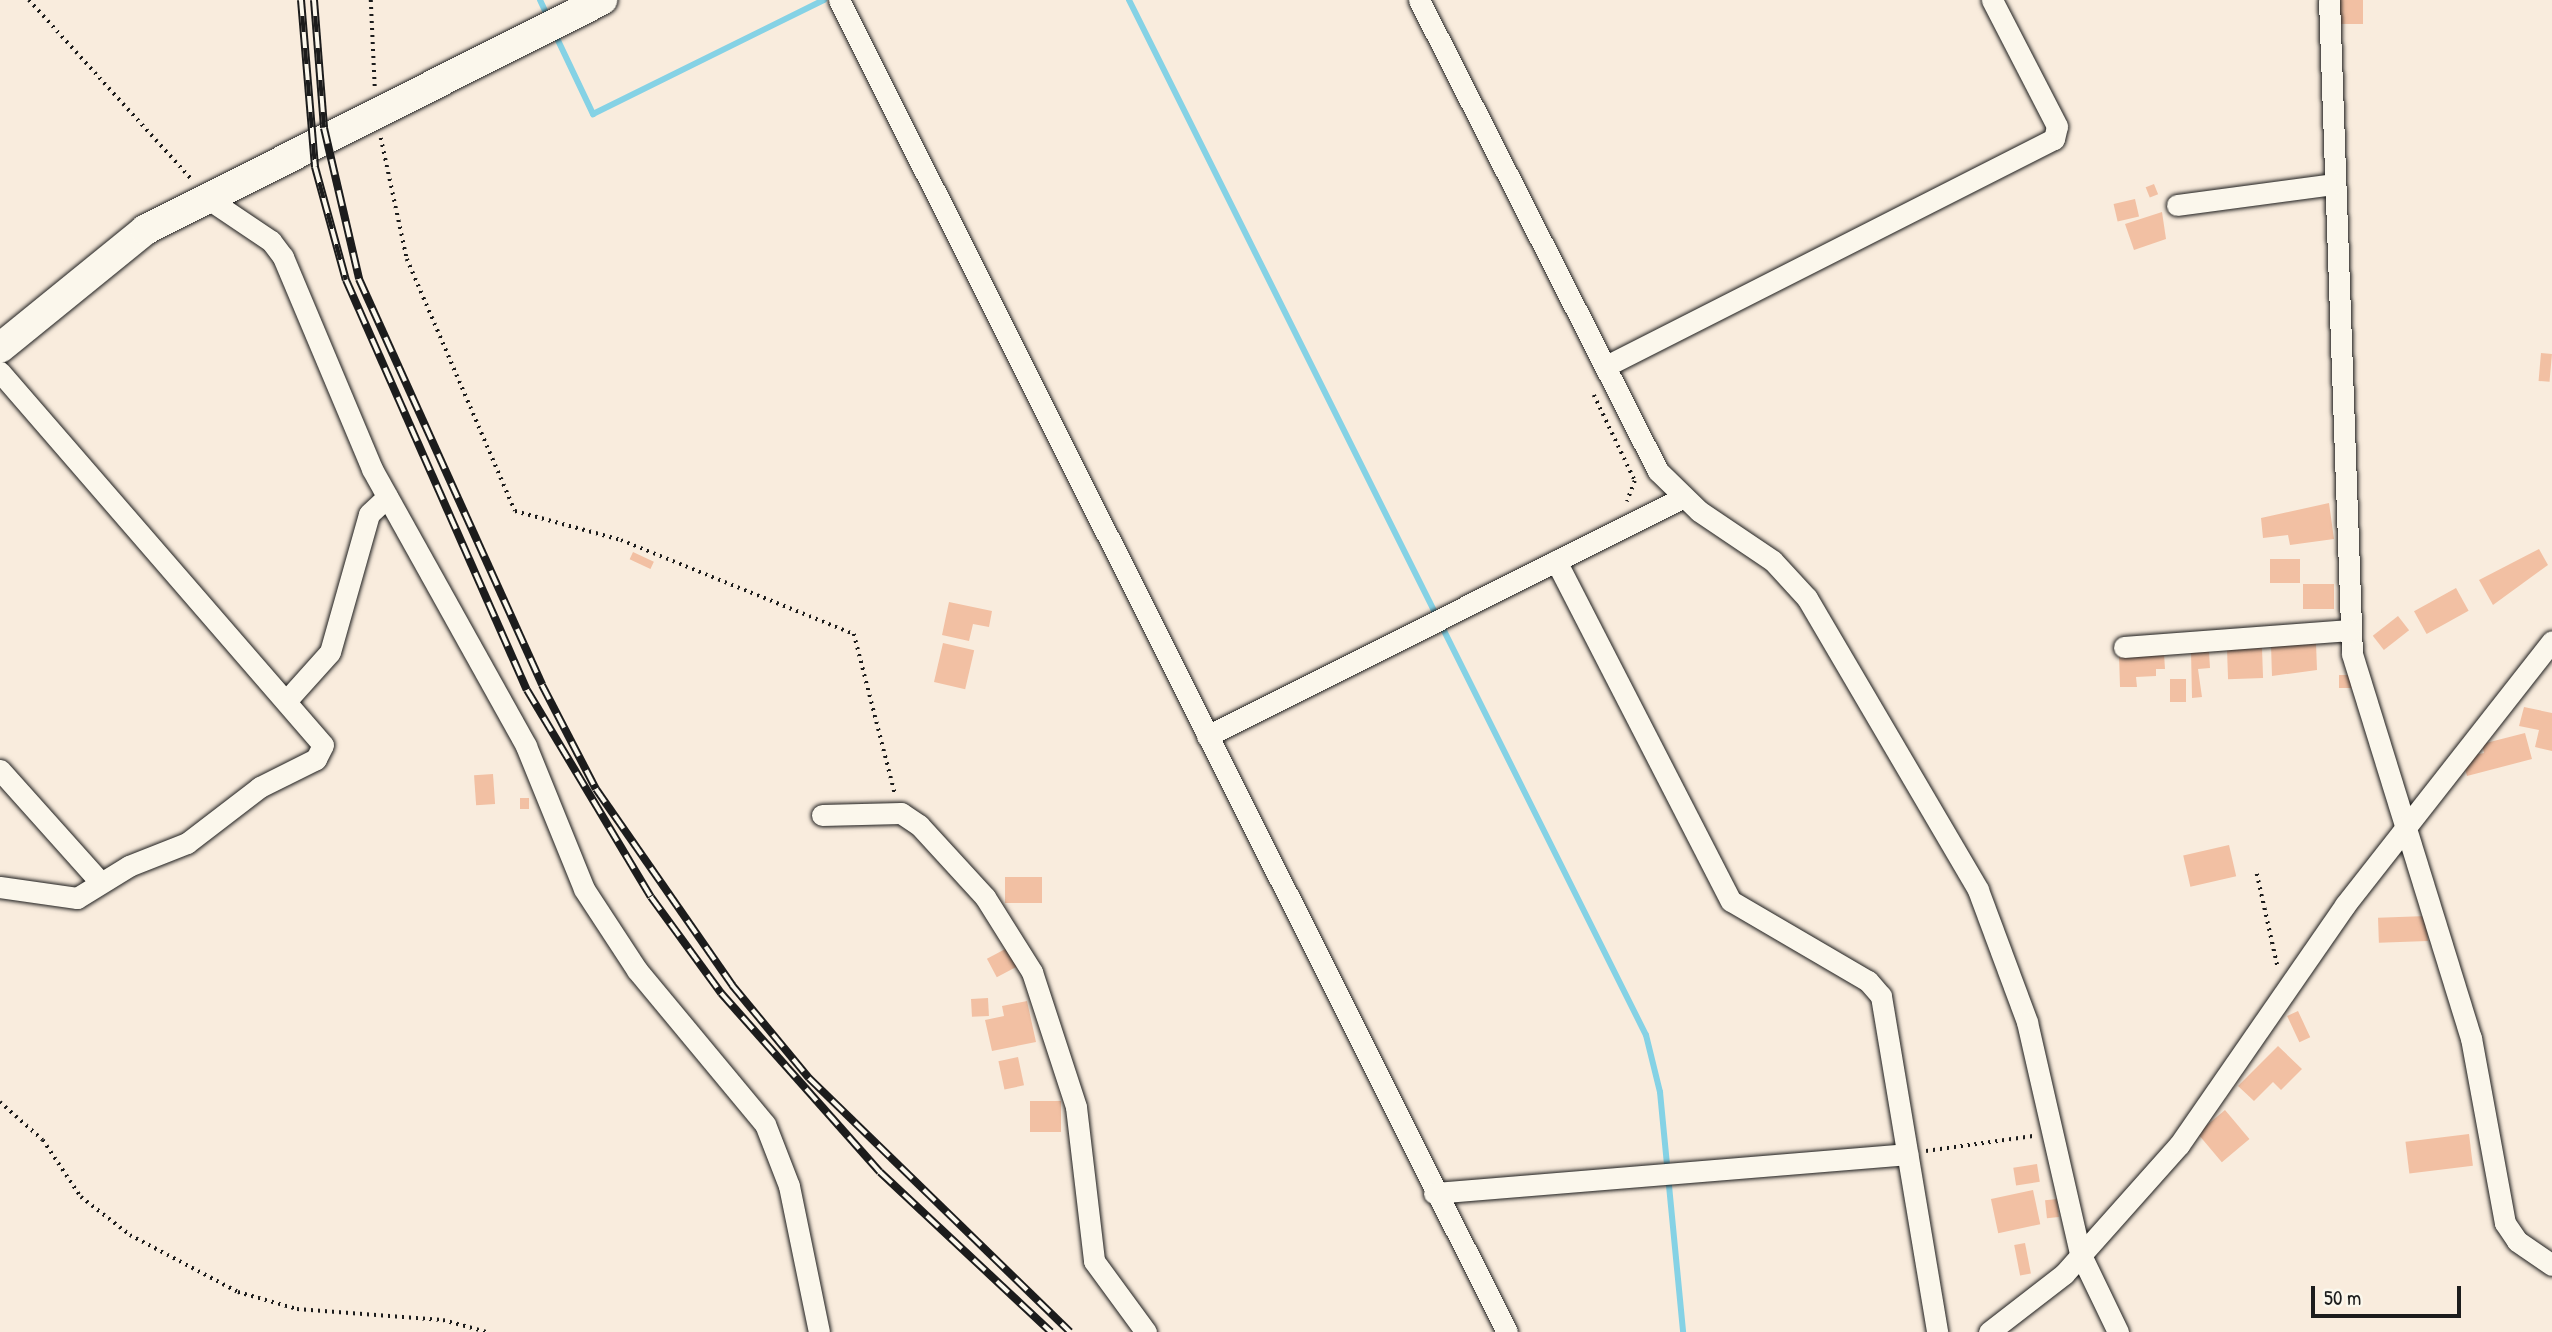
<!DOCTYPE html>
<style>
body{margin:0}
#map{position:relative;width:2552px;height:1332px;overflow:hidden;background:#f9ecdd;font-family:"Patrick Hand",sans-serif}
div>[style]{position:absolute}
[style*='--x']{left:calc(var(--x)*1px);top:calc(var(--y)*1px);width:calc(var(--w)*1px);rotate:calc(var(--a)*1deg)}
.stream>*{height:6px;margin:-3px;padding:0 3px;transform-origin:3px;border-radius:3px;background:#85d2e5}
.building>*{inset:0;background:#f2c0a3;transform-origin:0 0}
.path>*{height:3.5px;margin-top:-1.75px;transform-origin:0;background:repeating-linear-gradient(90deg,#1c1c1c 0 2px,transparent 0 7px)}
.roads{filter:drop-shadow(0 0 2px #1c1c1c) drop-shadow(0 0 2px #1c1c1c)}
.street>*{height:21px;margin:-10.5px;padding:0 10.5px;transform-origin:10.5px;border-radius:10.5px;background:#fbf7ec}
.secondary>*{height:30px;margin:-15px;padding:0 15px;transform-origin:15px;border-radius:15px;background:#fbf7ec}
.rail>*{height:8px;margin-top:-4px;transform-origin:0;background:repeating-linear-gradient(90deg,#fbf7ec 0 16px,#1c1c1c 0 32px);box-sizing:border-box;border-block:2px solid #1c1c1c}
span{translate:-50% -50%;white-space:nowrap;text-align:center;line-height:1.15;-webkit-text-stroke:7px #fbf7ec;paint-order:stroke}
.scale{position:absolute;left:2311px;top:1286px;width:150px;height:32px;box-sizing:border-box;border:4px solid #1c1c1c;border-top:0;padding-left:9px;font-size:21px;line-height:24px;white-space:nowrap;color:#1c1c1c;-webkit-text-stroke:5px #fbf7ec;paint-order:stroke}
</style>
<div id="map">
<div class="stream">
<div style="--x:540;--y:0;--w:19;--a:65"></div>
<div style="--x:1129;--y:0;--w:1157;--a:63.46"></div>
<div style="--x:1646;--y:1035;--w:59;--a:76.2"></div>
<div style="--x:1660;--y:1092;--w:241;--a:84.5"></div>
<div style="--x:555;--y:34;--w:89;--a:64.6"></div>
<div style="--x:593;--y:114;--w:258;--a:-26.3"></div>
</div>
<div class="building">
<div style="left:2339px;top:0;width:24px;height:24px"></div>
<div style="left:2154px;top:184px;width:11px;height:9px;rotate:68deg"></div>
<div style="left:2135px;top:199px;width:18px;height:22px;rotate:77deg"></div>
<div style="clip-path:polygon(2162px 212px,2166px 239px,2134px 250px,2125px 224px)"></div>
<div style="left:2541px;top:353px;width:11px;height:28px;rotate:5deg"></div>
<div style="clip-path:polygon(2329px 503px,2334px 539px,2290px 545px,2288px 535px,2263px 538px,2261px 518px)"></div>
<div style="clip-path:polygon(2539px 549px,2548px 565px,2493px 605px,2479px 580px)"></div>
<div style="left:633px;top:552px;width:23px;height:8px;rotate:25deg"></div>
<div style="left:2270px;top:559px;width:30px;height:24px"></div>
<div style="left:2303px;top:584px;width:31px;height:25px"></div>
<div style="left:2456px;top:588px;width:26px;height:48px;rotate:61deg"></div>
<div style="clip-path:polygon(949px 602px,992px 611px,989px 627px,973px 624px,969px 641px,942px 635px)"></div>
<div style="left:2398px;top:616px;width:18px;height:32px;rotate:52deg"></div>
<div style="left:943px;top:643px;width:32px;height:40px;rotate:13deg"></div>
<div style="clip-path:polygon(2316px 643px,2317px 670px,2272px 676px,2271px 645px)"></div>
<div style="left:2262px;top:648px;width:30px;height:35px;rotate:88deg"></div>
<div style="clip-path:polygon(2191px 651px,2209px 651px,2210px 668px,2198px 669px,2202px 697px,2192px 698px)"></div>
<div style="clip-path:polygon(2164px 653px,2165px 669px,2156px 669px,2156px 676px,2136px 677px,2137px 687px,2120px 687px,2119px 655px)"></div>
<div style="left:2339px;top:675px;width:13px;height:13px"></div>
<div style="left:2170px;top:679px;width:16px;height:23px"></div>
<div style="clip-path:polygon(2524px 707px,2552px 713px,2552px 751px,2535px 747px,2539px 730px,2519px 726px)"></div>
<div style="clip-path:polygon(2525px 733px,2532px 759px,2467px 776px,2462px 758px,2484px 753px,2482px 744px)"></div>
<div style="left:493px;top:774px;width:30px;height:19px;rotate:86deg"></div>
<div style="left:520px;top:798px;width:9px;height:11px"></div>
<div style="left:2229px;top:845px;width:32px;height:47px;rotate:77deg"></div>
<div style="left:1042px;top:877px;width:26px;height:37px;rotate:90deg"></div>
<div style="left:2427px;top:916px;width:25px;height:49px;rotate:88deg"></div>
<div style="left:1009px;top:947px;width:21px;height:25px;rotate:62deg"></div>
<div style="left:988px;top:998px;width:18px;height:17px;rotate:87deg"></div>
<div style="clip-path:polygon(1027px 1001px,1036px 1042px,992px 1051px,985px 1020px,1004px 1016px,1002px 1006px)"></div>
<div style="left:2298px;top:1011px;width:29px;height:12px;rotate:65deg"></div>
<div style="clip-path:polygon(2278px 1046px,2302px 1069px,2281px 1090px,2273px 1082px,2254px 1101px,2238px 1086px)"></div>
<div style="left:1018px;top:1057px;width:29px;height:20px;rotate:78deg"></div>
<div style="left:1030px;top:1101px;width:31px;height:31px"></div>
<div style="left:2225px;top:1110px;width:38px;height:36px;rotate:50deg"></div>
<div style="left:2469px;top:1134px;width:32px;height:64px;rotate:83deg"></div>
<div style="left:2037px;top:1164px;width:18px;height:24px;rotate:81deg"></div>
<div style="left:2033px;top:1190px;width:35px;height:43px;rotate:78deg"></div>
<div style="left:2057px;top:1199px;width:18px;height:12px;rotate:84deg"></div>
<div style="left:2025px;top:1243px;width:31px;height:11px;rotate:79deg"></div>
</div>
<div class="path">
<div style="--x:29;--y:0;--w:243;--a:47.8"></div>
<div style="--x:371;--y:0;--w:89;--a:87.4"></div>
<div style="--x:381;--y:138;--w:124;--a:77.9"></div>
<div style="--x:407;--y:259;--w:274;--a:66.8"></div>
<div style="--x:515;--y:511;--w:110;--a:15.3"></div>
<div style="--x:621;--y:540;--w:251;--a:22"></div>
<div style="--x:854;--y:634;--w:165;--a:75.6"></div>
<div style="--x:1594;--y:395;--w:95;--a:64.5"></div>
<div style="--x:1635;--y:481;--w:22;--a:111"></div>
<div style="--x:2257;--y:874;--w:96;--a:77.4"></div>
<div style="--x:0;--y:1102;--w:57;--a:41.5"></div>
<div style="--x:43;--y:1140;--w:69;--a:56.3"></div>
<div style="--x:81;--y:1197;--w:62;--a:37.8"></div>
<div style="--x:130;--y:1235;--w:122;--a:27.8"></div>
<div style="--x:238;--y:1292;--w:61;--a:16.1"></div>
<div style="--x:297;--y:1309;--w:146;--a:4.3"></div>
<div style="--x:443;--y:1320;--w:46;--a:15.3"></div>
<div style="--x:1926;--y:1151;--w:108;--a:-8"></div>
</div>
<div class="roads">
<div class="street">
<div style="--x:839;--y:0;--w:1490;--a:63.37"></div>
<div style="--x:1419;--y:0;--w:528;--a:63.1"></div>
<div style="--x:1658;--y:471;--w:57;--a:44.3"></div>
<div style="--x:1699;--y:511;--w:89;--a:34"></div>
<div style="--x:1773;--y:561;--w:50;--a:47.4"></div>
<div style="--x:1807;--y:598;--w:338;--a:59.6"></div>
<div style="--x:1978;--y:890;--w:141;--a:69.6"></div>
<div style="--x:2027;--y:1022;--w:237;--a:77.1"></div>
<div style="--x:2080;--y:1253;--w:88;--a:64.3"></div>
<div style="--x:2329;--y:0;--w:654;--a:87.99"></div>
<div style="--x:2352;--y:654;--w:402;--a:72.8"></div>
<div style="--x:2471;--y:1038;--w:188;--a:79.6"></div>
<div style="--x:2505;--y:1223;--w:22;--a:56"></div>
<div style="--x:2517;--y:1241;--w:42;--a:34.4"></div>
<div style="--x:207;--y:198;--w:77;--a:33.9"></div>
<div style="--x:271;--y:241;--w:20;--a:53"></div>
<div style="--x:283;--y:257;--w:230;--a:67.2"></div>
<div style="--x:372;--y:469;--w:317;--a:60.9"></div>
<div style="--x:526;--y:746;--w:154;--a:67.9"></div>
<div style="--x:584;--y:889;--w:97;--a:56.8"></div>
<div style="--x:637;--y:970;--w:200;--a:50.3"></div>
<div style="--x:765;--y:1124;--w:66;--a:68.8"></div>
<div style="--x:789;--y:1186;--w:149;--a:78.4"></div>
<div style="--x:2177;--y:205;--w:158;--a:-7.6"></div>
<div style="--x:1608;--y:365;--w:500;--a:-26.9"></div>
<div style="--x:2054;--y:139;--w:13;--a:-77"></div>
<div style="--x:2057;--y:126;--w:142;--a:-117.3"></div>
<div style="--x:0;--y:372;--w:493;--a:49.1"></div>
<div style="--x:323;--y:745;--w:16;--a:117"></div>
<div style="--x:316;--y:759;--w:63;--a:153.4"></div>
<div style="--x:260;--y:787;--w:92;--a:142.5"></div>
<div style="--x:187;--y:843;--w:62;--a:158.4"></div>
<div style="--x:129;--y:866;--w:61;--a:148.4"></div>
<div style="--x:77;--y:898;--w:78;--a:-171.9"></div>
<div style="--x:1556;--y:561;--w:382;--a:62.8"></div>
<div style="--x:1731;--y:901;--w:159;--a:30.3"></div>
<div style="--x:1868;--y:981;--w:20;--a:49"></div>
<div style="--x:1881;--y:996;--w:341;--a:80.5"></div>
<div style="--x:2124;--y:647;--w:226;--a:-4.3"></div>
<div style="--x:287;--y:700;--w:64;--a:-48.1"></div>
<div style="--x:330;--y:652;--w:143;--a:-74.2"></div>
<div style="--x:369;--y:514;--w:25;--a:-43"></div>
<div style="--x:1207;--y:736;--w:531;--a:-26.61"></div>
<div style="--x:0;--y:770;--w:150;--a:48.2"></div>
<div style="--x:822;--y:815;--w:79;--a:-1.5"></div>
<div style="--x:901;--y:813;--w:22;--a:34"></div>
<div style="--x:919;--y:825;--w:98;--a:47.5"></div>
<div style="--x:985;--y:897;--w:89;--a:57.9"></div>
<div style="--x:1032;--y:972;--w:142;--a:71.9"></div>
<div style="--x:1076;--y:1107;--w:155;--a:83.3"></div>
<div style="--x:1094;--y:1261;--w:88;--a:53.8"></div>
<div style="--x:1434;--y:1193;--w:475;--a:-4.7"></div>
<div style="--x:1989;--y:1332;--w:95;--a:-37.7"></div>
<div style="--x:2064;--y:1274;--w:173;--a:-48.3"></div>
<div style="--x:2179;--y:1145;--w:292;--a:-55.3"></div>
<div style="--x:2345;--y:905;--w:335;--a:-51.9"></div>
</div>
<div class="secondary">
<div style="--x:0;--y:348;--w:187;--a:-39.1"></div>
<div style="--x:145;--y:230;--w:512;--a:-26.72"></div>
</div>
</div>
<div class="rail">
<div style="--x:301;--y:0;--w:168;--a:85.2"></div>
<div style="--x:315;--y:167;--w:117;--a:74.7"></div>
<div style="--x:346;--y:280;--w:448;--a:66.2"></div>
<div style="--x:527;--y:690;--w:241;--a:59.1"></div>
<div style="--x:651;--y:897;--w:119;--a:53.9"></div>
<div style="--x:721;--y:993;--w:239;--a:48.4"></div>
<div style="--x:880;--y:1172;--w:234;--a:43.1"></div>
<div style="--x:314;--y:0;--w:128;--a:85.5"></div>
<div style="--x:324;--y:128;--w:155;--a:76.9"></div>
<div style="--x:359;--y:279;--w:445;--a:65.7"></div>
<div style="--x:542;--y:685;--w:117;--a:62.6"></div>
<div style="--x:596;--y:789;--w:239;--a:55.2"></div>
<div style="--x:732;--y:985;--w:121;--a:50.4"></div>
<div style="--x:809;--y:1078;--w:364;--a:44.2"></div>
</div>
<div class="scale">50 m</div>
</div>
